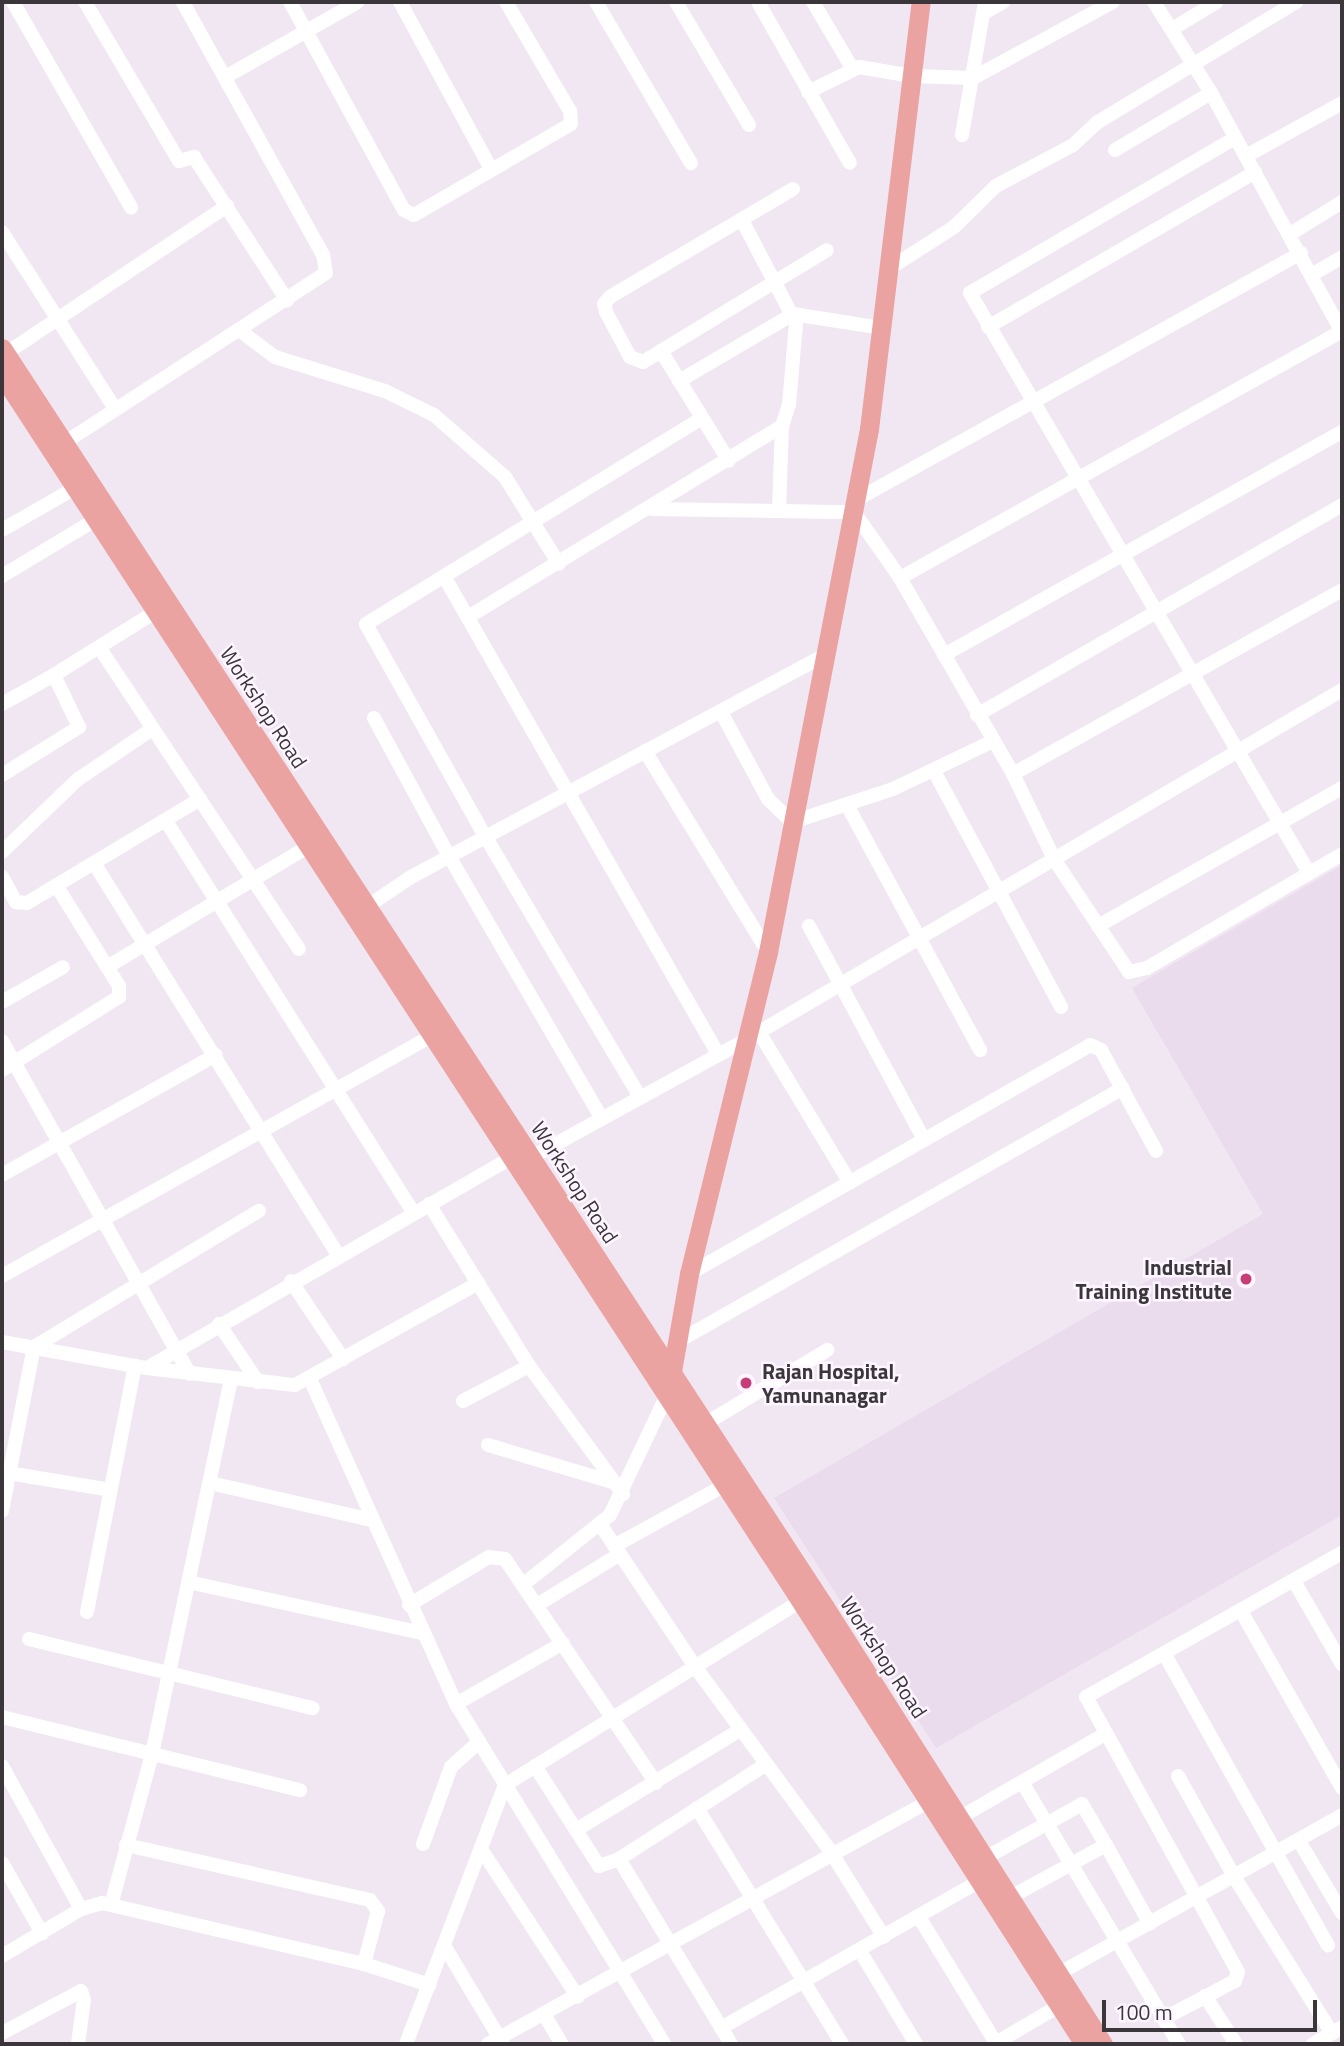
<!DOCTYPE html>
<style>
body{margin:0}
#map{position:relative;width:1344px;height:2046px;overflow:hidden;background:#f1e7f3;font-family:"Titillium Web",sans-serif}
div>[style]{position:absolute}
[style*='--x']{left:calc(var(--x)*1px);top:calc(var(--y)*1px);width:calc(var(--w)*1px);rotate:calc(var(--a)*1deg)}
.built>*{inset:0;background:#eadbed}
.minor>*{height:14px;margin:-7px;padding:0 7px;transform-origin:7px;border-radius:7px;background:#fff}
.major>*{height:19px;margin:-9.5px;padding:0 9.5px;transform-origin:9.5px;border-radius:9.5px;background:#eba3a2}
.dots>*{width:19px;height:19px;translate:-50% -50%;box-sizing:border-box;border:4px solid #fdf5ff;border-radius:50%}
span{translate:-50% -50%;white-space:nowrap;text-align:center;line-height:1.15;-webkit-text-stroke:5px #fdf5ff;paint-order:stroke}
.street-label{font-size:21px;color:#3a363a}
.poi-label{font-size:21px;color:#3a363a;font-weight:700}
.right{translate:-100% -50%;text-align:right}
.left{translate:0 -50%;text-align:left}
.frame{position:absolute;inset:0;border:4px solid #3a363a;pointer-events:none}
.scale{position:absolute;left:1102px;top:2000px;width:215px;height:32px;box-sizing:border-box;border:4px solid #3a363a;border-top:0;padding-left:9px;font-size:21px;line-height:24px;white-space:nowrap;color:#3a363a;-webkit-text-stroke:5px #fdf5ff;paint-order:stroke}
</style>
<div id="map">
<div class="built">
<div style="clip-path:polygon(1342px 865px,1342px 1515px,936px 1748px,774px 1498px,1263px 1214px,1132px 988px)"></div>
</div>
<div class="minor">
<div style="--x:13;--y:2;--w:237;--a:60.1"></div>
<div style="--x:85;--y:2;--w:185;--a:59.4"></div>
<div style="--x:179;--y:161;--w:16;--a:-15"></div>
<div style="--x:194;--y:157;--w:171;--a:57"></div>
<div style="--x:290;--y:2;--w:237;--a:61.3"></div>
<div style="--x:404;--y:210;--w:11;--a:27"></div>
<div style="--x:414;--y:215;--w:181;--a:-30.1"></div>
<div style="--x:571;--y:124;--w:13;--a:-94"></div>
<div style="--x:570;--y:111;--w:126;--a:-120.4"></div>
<div style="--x:400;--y:2;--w:190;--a:61.4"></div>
<div style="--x:596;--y:2;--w:187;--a:59.5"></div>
<div style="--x:676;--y:2;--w:143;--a:59.3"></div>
<div style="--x:758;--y:2;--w:185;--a:60.3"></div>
<div style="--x:813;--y:2;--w:77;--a:59.4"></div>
<div style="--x:1154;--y:2;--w:107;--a:57.9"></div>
<div style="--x:1211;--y:93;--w:273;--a:61.3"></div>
<div style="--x:984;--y:13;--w:22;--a:-30"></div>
<div style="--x:1172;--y:29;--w:52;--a:-31"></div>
<div style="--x:227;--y:76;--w:150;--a:-29.5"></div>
<div style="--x:808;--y:92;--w:57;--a:-26.1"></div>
<div style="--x:859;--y:67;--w:54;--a:9.6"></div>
<div style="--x:912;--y:76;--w:61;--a:1.9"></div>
<div style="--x:973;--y:78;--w:159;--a:-28.5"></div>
<div style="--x:962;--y:135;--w:135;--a:-80.2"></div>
<div style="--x:1235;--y:138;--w:307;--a:149.7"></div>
<div style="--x:970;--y:293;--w:672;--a:59.69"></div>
<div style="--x:1115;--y:150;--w:112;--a:-30.7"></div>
<div style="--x:1246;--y:156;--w:110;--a:-28.9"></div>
<div style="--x:793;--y:189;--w:212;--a:149.5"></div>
<div style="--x:610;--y:297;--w:9;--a:131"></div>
<div style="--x:604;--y:304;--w:8;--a:76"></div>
<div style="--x:606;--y:312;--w:51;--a:61.9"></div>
<div style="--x:630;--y:357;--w:14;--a:21"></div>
<div style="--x:643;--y:362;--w:215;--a:-31.3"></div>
<div style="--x:2;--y:232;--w:210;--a:57.4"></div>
<div style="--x:1290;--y:234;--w:61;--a:-31.6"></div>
<div style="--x:887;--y:270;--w:80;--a:-32.7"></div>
<div style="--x:954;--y:227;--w:59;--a:-44.3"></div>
<div style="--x:996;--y:186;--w:87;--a:-28"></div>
<div style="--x:1073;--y:145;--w:34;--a:-43"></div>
<div style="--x:1098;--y:122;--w:232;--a:-31.2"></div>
<div style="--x:1313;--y:274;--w:34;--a:-30"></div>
<div style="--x:988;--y:327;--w:309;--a:-30.1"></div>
<div style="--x:239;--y:330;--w:45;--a:36.9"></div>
<div style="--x:275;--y:357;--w:115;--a:17.2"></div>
<div style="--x:385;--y:391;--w:55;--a:26.1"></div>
<div style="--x:434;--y:415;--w:94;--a:41.1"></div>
<div style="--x:505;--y:477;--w:102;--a:58.2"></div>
<div style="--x:661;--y:351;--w:129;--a:58.3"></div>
<div style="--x:5;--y:354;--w:267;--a:-33.7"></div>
<div style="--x:679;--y:381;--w:132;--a:-30.4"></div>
<div style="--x:793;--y:314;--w:89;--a:9"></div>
<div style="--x:64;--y:443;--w:312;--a:-33"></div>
<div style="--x:326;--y:273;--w:18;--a:-99"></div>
<div style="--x:323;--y:255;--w:289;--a:-119"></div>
<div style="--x:856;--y:500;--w:509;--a:-29.03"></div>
<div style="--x:652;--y:509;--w:202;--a:0.9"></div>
<div style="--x:854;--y:512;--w:80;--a:55.1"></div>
<div style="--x:900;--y:578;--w:226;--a:60"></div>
<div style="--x:1013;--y:774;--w:94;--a:64.2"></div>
<div style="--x:1054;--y:859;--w:136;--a:56.4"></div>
<div style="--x:1129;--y:972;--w:18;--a:-13"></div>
<div style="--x:1147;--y:968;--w:226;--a:-30.3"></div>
<div style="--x:779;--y:511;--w:85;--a:-88"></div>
<div style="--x:2;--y:530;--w:84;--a:-29.9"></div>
<div style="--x:2;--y:576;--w:111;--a:-31"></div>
<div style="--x:445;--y:578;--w:549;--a:60.16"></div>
<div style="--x:900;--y:578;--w:506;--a:-29.2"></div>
<div style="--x:468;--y:617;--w:368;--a:-31.3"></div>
<div style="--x:782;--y:426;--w:22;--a:-72"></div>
<div style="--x:789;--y:405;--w:82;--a:-85.1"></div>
<div style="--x:796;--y:323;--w:116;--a:-117.7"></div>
<div style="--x:99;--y:647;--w:362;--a:56.5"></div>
<div style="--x:944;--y:655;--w:456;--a:-29.3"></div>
<div style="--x:2;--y:704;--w:60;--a:-29.1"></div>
<div style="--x:721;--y:712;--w:99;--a:61.6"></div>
<div style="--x:768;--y:799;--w:33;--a:44"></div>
<div style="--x:792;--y:822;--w:106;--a:-18.1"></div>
<div style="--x:893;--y:789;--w:111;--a:-25.6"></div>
<div style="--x:977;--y:715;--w:421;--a:-29.9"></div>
<div style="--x:374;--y:718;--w:157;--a:61.5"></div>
<div style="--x:449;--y:856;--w:304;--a:59.8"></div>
<div style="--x:645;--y:751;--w:236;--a:58.5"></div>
<div style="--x:934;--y:771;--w:268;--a:61.7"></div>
<div style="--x:1013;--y:774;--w:377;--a:-29.2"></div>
<div style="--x:2;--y:775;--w:91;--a:-31.9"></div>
<div style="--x:79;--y:727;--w:58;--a:-115.7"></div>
<div style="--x:54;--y:675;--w:121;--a:-31.9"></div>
<div style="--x:847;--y:805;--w:279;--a:61.5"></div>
<div style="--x:166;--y:821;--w:464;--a:57.7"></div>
<div style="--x:2;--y:852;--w:104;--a:-43.8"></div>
<div style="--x:77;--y:780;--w:91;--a:-34.2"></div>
<div style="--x:94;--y:863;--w:463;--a:58.1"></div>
<div style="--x:2;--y:877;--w:29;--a:61"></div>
<div style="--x:16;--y:902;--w:11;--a:5"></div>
<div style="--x:27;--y:903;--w:202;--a:-31"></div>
<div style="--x:368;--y:906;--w:52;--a:-34"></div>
<div style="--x:411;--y:877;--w:473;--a:-28.2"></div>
<div style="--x:809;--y:926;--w:243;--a:61.7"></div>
<div style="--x:1098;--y:926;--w:280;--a:-29.5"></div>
<div style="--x:107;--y:967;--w:244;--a:-30.9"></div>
<div style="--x:2;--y:1002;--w:70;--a:-29.8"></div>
<div style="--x:759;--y:1032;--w:176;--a:58.9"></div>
<div style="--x:2;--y:1041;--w:382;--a:60.6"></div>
<div style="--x:2;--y:1070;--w:138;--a:-32"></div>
<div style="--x:119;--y:997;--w:11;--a:-90"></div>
<div style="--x:119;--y:986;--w:119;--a:-122"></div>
<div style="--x:640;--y:1097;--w:301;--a:-120.7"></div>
<div style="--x:486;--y:838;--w:245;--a:-119.3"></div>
<div style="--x:366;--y:624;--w:394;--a:-31.5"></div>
<div style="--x:532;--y:1157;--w:247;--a:-28.7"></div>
<div style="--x:749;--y:1038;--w:688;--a:-30.41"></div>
<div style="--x:2;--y:1175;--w:245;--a:-29.3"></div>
<div style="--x:429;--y:1204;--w:190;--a:58.3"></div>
<div style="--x:529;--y:1366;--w:159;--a:53.7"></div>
<div style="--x:689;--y:1274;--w:462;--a:-29.7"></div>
<div style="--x:1090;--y:1045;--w:12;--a:24"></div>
<div style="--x:1101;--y:1050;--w:115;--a:61.4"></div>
<div style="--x:2;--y:1276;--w:494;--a:-29.2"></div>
<div style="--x:291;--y:1281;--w:94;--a:56.3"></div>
<div style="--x:219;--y:1324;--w:70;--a:56.1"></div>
<div style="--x:2;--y:1342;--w:147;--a:10.2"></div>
<div style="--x:147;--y:1368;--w:149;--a:6.6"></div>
<div style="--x:295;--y:1385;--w:210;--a:-29.1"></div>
<div style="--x:677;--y:1342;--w:513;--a:-29.66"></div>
<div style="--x:147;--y:1368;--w:422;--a:-30"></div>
<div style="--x:310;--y:1379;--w:356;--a:65.8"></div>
<div style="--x:456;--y:1704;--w:399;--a:58.5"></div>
<div style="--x:463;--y:1401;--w:75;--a:-27.9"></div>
<div style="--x:705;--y:1424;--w:143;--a:-31.2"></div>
<div style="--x:488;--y:1445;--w:129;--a:16.6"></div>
<div style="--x:2;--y:1472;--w:110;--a:9.4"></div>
<div style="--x:210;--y:1483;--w:165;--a:12.9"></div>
<div style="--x:2;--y:1511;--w:167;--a:-79"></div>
<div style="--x:34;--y:1347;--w:263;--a:-31.2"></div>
<div style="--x:600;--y:1524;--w:173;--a:56.3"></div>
<div style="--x:696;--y:1668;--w:228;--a:53.7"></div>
<div style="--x:831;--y:1852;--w:100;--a:58.1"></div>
<div style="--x:614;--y:1546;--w:127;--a:-28.8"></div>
<div style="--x:1294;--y:1581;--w:96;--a:60"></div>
<div style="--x:188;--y:1582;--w:239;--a:12.3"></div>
<div style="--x:524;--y:1584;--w:110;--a:-38.7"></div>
<div style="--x:610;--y:1515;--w:133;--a:-64.6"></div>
<div style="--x:409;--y:1605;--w:93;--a:-31"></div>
<div style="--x:489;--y:1557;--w:16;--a:7"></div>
<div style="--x:505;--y:1559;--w:270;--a:56"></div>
<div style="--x:537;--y:1605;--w:97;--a:-31.6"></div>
<div style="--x:1241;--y:1611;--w:204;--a:60.3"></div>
<div style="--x:87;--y:1612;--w:251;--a:-79"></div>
<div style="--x:29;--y:1639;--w:292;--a:13.7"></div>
<div style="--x:1165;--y:1655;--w:333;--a:60.7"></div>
<div style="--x:456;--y:1704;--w:123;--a:-29.7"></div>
<div style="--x:2;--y:1717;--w:307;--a:13.8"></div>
<div style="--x:2;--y:1766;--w:163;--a:61.1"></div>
<div style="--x:535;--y:1766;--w:119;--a:57.4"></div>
<div style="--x:599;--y:1866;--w:21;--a:-19"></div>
<div style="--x:619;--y:1859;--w:174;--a:-32.8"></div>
<div style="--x:1178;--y:1776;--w:117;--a:60.8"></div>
<div style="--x:1235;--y:1878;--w:183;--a:58"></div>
<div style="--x:1022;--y:1782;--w:305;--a:59.1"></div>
<div style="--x:697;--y:1808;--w:277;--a:58.4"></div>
<div style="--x:959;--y:1818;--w:168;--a:-29.9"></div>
<div style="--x:576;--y:1830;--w:192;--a:-31.4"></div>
<div style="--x:1299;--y:1841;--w:84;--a:59.2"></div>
<div style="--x:423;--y:1844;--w:82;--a:-70"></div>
<div style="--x:451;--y:1767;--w:38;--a:-42"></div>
<div style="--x:126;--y:1845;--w:250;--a:12.7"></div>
<div style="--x:370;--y:1900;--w:14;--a:54"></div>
<div style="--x:378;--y:1911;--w:55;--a:104.8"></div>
<div style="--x:483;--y:1852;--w:173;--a:56.8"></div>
<div style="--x:985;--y:1858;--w:111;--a:-29.1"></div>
<div style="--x:1082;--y:1804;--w:48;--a:59.7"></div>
<div style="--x:619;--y:1859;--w:216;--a:58.8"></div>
<div style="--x:2;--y:1863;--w:81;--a:60.3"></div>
<div style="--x:1003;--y:1901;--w:117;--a:-28.5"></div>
<div style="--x:1106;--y:1845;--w:90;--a:60.9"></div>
<div style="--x:111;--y:1905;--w:156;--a:-74.8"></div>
<div style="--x:152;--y:1754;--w:382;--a:-78.1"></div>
<div style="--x:919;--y:1917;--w:148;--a:58.6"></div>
<div style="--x:445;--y:1947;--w:113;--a:59.1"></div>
<div style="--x:860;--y:1951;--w:109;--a:58.9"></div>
<div style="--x:2;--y:1956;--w:92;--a:-30.7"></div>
<div style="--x:81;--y:1909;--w:22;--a:-16"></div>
<div style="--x:102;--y:1903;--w:269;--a:13.1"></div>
<div style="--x:364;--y:1964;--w:69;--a:17.7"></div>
<div style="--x:1058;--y:1974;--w:325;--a:-29.2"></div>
<div style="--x:1205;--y:1996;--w:57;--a:57.1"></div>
<div style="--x:545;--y:2016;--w:33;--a:59"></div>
<div style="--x:1165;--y:2018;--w:79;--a:-27.9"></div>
<div style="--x:1235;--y:1981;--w:9;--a:-72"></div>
<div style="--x:1238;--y:1972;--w:314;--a:-118.9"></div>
<div style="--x:1086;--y:1697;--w:294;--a:-29.4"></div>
<div style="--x:721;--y:2028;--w:306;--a:-29.6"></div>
<div style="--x:2;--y:2033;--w:89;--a:-28"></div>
<div style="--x:81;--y:1991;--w:9;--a:72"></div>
<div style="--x:84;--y:2000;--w:44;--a:97.8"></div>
<div style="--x:406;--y:2044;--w:277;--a:-69.1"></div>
<div style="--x:505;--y:1785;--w:349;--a:-31.9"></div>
<div style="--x:488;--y:2044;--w:512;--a:-28.82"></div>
<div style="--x:994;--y:2044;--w:75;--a:-30.3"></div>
<div style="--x:1313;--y:2044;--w:34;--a:-30"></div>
</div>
<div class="major">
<div style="--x:2;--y:348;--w:1504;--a:56.83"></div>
<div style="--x:825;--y:1607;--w:518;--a:57.54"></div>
<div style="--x:2;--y:375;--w:1438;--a:56.92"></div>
<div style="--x:787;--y:1580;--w:551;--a:57.38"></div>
<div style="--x:671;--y:1377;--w:105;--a:-80.1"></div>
<div style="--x:689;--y:1274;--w:332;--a:-76.2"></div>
<div style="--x:768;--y:952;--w:533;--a:-79.07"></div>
<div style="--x:869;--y:429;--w:430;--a:-83.1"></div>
</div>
<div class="dots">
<div style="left:1246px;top:1279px;background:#c63d79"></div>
<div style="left:746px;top:1383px;background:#c63d79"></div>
</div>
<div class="street-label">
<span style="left:264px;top:707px;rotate:57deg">Workshop Road</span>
<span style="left:575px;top:1182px;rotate:57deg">Workshop Road</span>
<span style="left:884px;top:1657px;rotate:57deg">Workshop Road</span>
</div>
<div class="poi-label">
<span class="right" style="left:1232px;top:1279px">Industrial<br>Training Institute</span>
<span class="left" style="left:762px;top:1383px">Rajan Hospital,<br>Yamunanagar</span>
</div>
<div class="frame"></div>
<div class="scale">100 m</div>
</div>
